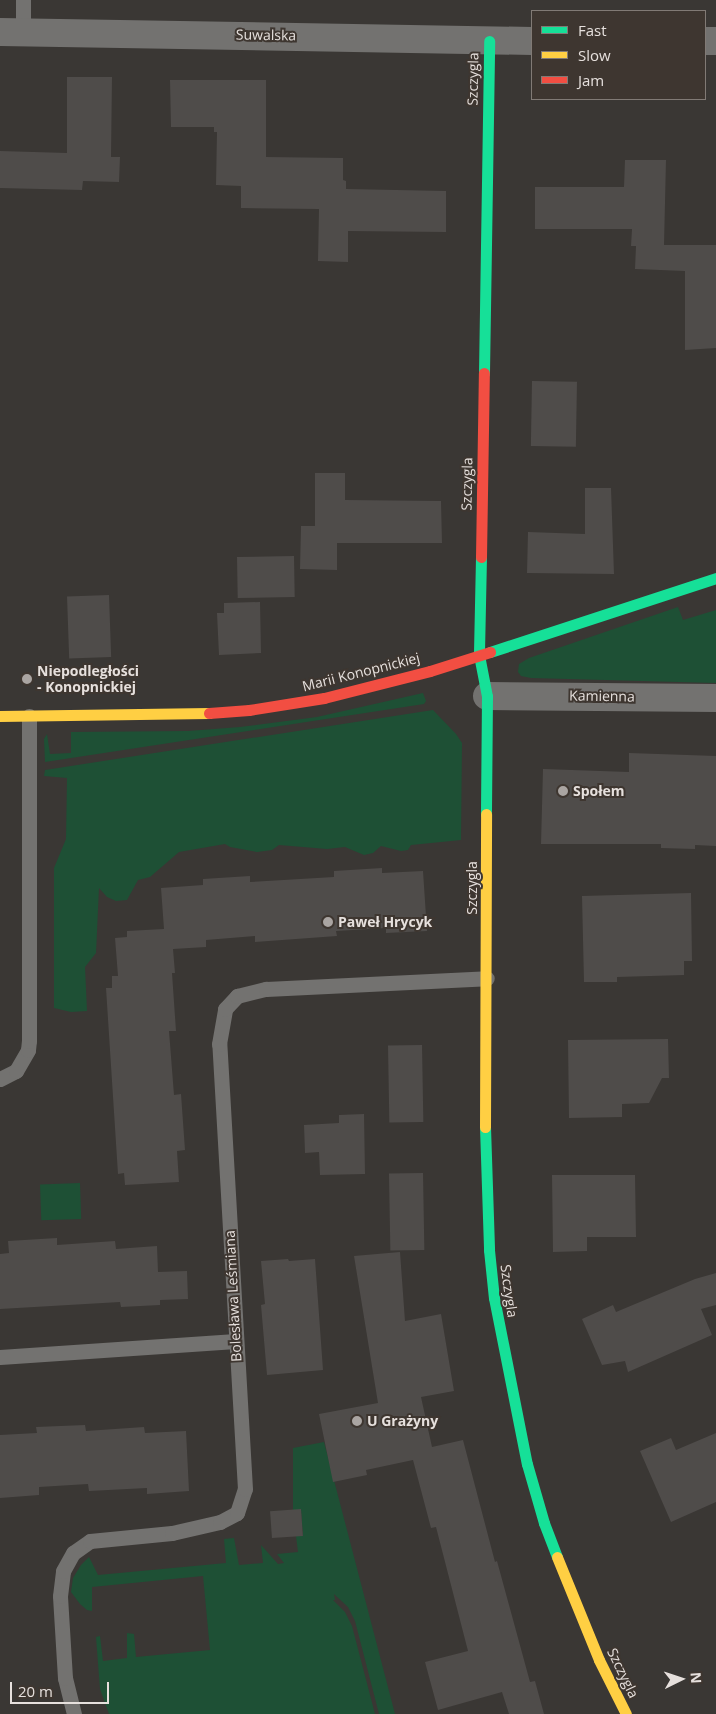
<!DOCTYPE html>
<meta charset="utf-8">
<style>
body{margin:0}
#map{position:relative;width:716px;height:1714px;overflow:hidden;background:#3a3734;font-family:"Open Sans",sans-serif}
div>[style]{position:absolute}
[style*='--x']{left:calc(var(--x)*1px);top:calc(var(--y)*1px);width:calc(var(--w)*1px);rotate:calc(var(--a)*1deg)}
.green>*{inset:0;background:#1e5035;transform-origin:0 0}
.building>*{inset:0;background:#4f4c4a;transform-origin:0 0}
.lane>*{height:15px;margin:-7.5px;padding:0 7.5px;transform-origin:7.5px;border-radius:7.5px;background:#737270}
.street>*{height:28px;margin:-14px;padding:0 14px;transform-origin:14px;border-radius:14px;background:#737270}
.fast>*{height:11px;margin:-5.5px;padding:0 5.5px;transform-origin:5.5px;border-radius:5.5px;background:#16e098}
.slow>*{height:11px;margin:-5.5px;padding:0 5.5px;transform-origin:5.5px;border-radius:5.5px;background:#ffcf43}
.jam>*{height:11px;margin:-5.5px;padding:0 5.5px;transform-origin:5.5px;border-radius:5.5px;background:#f24e42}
.dots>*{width:14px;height:14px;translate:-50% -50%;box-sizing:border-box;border:2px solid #3e3630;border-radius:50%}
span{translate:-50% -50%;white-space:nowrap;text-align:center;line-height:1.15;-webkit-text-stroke:4px #3e3630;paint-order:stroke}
.street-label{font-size:14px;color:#e6e0dd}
.poi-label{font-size:14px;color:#e6e0dd;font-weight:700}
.left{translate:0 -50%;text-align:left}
.legend{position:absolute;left:531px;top:10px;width:175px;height:90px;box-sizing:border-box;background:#3e3630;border:1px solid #817a75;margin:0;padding:6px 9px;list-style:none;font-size:15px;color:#e6e0dd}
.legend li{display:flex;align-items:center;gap:10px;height:25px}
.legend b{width:25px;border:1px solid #817a75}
.north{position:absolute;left:656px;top:1654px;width:50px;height:50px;-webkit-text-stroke:4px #3e3630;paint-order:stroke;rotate:86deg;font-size:14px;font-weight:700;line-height:20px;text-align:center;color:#e6e0dd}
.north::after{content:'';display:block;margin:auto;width:18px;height:22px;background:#e6e0dd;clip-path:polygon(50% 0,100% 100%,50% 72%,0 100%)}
.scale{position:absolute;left:10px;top:1682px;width:99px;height:22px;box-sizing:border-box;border:2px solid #e6e0dd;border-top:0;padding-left:6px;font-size:15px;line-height:18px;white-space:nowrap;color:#e6e0dd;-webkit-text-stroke:4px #3e3630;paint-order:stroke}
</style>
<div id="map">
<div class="green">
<div style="clip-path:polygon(678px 607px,683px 620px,716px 610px,716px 683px,531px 678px,521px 676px,518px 672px,519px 664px,529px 658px)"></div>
<div style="clip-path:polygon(423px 693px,426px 701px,424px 704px,45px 762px,44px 739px,47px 734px,50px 754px,71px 753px,71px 732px,188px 731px,240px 727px,317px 717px)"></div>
<div style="clip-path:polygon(433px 710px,456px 734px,462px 743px,461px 840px,411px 845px,408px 850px,401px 851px,381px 846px,373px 853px,364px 855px,345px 847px,327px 849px,279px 845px,272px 850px,257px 852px,230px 847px,225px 844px,179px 852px,150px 877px,138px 880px,127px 900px,116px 901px,107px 897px,99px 888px,96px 953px,85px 967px,87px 1011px,71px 1012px,54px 1008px,54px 868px,66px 839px,67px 778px,44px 776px,45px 770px)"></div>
<div style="left:80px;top:1183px;width:36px;height:40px;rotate:88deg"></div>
<div style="clip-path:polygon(324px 1442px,395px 1714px,379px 1714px,355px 1621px,348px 1607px,334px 1594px,335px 1600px,333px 1600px,345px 1612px,352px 1626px,375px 1714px,109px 1714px,100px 1689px,96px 1637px,100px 1636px,103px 1661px,127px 1658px,127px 1633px,134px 1634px,136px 1657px,210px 1650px,203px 1576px,92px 1587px,92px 1611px,87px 1610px,80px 1604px,71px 1592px,73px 1578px,81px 1565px,89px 1557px,98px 1575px,226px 1563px,224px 1539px,234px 1538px,239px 1565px,263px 1563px,261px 1545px,278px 1564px,284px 1563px,277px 1554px,298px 1552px,296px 1536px,303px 1536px,301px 1510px,293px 1510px,293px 1448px)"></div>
</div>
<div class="building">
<div style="clip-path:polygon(67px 77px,112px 77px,111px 157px,120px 157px,119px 182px,83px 181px,82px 190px,0 188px,0 151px,67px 153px)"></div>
<div style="clip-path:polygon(170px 80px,266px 80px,266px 157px,343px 158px,343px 180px,346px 181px,346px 189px,446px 191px,446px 232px,348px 231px,348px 262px,318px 261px,319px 209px,241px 208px,241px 186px,216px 185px,217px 132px,214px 132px,214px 127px,171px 127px)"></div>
<div style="clip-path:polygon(625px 160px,666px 160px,664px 245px,716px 245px,716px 348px,685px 350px,685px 271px,635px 269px,636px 246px,631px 246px,632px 229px,535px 229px,535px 187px,624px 187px)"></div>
<div style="left:532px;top:381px;width:45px;height:65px;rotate:1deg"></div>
<div style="clip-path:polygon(315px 473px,345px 473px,345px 500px,441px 501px,442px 543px,337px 543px,337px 570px,300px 569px,301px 526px,315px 526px)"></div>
<div style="clip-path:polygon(585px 488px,611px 488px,614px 574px,527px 573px,528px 532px,585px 534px)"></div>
<div style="left:294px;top:556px;width:41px;height:57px;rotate:89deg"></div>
<div style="left:109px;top:595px;width:62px;height:42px;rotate:88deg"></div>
<div style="clip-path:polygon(260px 602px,261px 653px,219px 655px,217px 613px,224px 613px,224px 603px)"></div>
<div style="clip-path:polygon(629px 753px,716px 756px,716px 846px,695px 845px,695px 849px,661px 848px,661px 844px,541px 844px,543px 769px,629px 772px)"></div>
<div style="clip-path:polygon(382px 868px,382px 873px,423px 871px,427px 931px,386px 933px,386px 928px,336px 931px,337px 936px,255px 942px,255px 936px,206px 940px,206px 947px,173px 949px,175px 973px,172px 973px,176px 1031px,169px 1031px,174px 1095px,181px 1094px,185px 1150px,177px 1151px,179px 1182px,125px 1185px,124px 1173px,118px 1174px,106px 988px,112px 988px,112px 976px,118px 976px,115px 938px,127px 937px,127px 931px,164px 929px,161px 888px,203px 885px,203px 879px,250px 876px,250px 882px,334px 877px,334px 871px)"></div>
<div style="clip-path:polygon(691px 893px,692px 961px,684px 961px,684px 975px,617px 977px,617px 982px,584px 982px,582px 896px)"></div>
<div style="clip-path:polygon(668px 1039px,669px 1078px,662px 1078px,649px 1103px,622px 1104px,622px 1117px,569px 1118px,568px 1040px)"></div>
<div style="left:422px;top:1045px;width:77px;height:34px;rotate:89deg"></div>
<div style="clip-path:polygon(364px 1114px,365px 1174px,320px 1175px,319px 1152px,305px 1153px,304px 1125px,339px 1123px,339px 1115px)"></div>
<div style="left:423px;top:1173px;width:77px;height:34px;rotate:89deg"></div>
<div style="clip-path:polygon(552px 1175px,635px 1175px,636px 1237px,587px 1237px,587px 1251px,553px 1252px)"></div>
<div style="clip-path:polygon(57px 1238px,57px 1245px,115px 1241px,116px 1249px,157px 1246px,158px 1272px,187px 1271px,188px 1299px,160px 1300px,160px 1305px,121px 1307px,120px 1302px,0 1309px,0 1254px,9px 1253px,8px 1241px)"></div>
<div style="clip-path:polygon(400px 1252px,405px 1321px,441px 1314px,454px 1391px,421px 1397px,432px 1447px,463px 1440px,495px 1562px,497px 1561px,530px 1682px,535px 1681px,544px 1714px,509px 1714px,502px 1692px,438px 1710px,425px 1662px,468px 1651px,436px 1527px,431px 1528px,413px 1460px,366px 1470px,367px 1475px,333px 1482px,319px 1414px,378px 1403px,354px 1256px)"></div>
<div style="clip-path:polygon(288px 1259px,289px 1261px,315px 1259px,323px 1370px,267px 1375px,261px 1305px,265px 1304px,261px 1261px)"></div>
<div style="clip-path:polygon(716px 1273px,716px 1305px,701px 1309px,712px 1335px,628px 1372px,625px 1361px,602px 1365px,582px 1319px,613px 1305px,616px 1312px,695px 1279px)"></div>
<div style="clip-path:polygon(85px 1425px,86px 1431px,144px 1427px,145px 1433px,186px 1431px,189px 1491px,147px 1494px,147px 1488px,89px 1491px,88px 1484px,39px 1487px,39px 1495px,0 1498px,0 1435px,37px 1433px,36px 1427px)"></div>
<div style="clip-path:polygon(716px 1433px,716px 1502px,671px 1522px,640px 1451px,671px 1438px,676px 1450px)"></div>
<div style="left:301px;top:1509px;width:27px;height:31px;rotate:86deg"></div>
</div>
<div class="lane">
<div style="--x:23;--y:33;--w:33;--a:-90"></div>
<div style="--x:0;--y:1079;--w:18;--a:-27"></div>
<div style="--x:16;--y:1071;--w:24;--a:-60"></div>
<div style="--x:28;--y:1050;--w:9;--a:-84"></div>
<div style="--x:29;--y:1041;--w:325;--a:-90"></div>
<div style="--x:0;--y:1357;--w:236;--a:-3.9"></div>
<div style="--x:74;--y:1714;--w:37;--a:-104"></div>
<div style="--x:65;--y:1678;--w:82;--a:-93.5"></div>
<div style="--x:60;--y:1596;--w:25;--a:-83"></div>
<div style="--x:63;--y:1571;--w:21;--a:-61"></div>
<div style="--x:73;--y:1553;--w:21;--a:-35"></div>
<div style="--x:90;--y:1541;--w:82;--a:-5.6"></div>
<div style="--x:172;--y:1533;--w:49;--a:-12.9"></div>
<div style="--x:220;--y:1522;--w:19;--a:-28"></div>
<div style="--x:237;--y:1513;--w:25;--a:-72"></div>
<div style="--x:245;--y:1489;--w:446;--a:-93.3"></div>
<div style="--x:219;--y:1044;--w:36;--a:-80"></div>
<div style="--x:225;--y:1009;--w:18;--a:-47"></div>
<div style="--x:237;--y:996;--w:30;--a:-14"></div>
<div style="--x:266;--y:989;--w:221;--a:-2.8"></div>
</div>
<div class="street">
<div style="--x:0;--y:32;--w:532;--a:0.97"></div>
<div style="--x:705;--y:41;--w:11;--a:0"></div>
<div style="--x:487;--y:696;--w:229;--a:0.5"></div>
</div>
<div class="fast">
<div style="--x:484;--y:373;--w:332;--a:-89.1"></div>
<div style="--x:481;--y:557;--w:98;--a:91.2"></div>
<div style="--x:479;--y:655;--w:42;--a:79"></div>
<div style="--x:487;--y:696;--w:118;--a:90.5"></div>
<div style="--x:490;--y:652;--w:238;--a:-18.1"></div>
<div style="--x:485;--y:1127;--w:123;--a:88.1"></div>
<div style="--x:489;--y:1250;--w:48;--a:84.1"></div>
<div style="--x:494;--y:1298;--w:169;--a:78.8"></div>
<div style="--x:527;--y:1464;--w:61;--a:73.9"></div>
<div style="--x:544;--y:1523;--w:36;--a:69"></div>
</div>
<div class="slow">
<div style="--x:0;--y:716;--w:209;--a:-0.8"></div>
<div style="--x:485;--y:1127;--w:313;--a:-89.8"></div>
<div style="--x:557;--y:1557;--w:111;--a:67.8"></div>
<div style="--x:599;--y:1660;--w:60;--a:63.4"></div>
</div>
<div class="jam">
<div style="--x:481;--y:557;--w:184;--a:-89.1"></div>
<div style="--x:209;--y:713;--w:40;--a:-4.3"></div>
<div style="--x:249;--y:710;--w:76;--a:-9.1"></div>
<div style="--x:324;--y:698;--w:109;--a:-14.3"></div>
<div style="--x:430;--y:671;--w:63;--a:-17.6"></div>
</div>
<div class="dots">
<div style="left:27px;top:679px;background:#aaa5a2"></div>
<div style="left:563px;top:791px;background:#aaa5a2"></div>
<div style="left:328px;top:922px;background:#aaa5a2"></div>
<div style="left:357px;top:1421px;background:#aaa5a2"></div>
</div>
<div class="street-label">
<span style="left:266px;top:35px;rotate:1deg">Suwalska</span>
<span style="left:473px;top:79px;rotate:-89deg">Szczygla</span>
<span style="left:467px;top:484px;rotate:-89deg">Szczygla</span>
<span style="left:361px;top:672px;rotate:-14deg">Marii Konopnickiej</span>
<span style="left:602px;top:696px;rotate:1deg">Kamienna</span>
<span style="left:472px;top:888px;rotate:-90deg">Szczygla</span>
<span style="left:509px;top:1291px;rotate:82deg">Szczygla</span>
<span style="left:233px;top:1296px;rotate:-93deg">Bolesława Leśmiana</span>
<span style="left:623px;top:1673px;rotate:64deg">Szczygla</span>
</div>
<div class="poi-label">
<span class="left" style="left:37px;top:679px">Niepodległości<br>- Konopnickiej</span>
<span class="left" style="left:573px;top:791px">Społem</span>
<span class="left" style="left:338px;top:922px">Paweł Hrycyk</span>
<span class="left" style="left:367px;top:1421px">U Grażyny</span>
</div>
<ul class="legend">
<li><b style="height:6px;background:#16e098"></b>Fast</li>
<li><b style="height:6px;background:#ffcf43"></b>Slow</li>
<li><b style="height:6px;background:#f24e42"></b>Jam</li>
</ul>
<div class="north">N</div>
<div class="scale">20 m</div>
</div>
